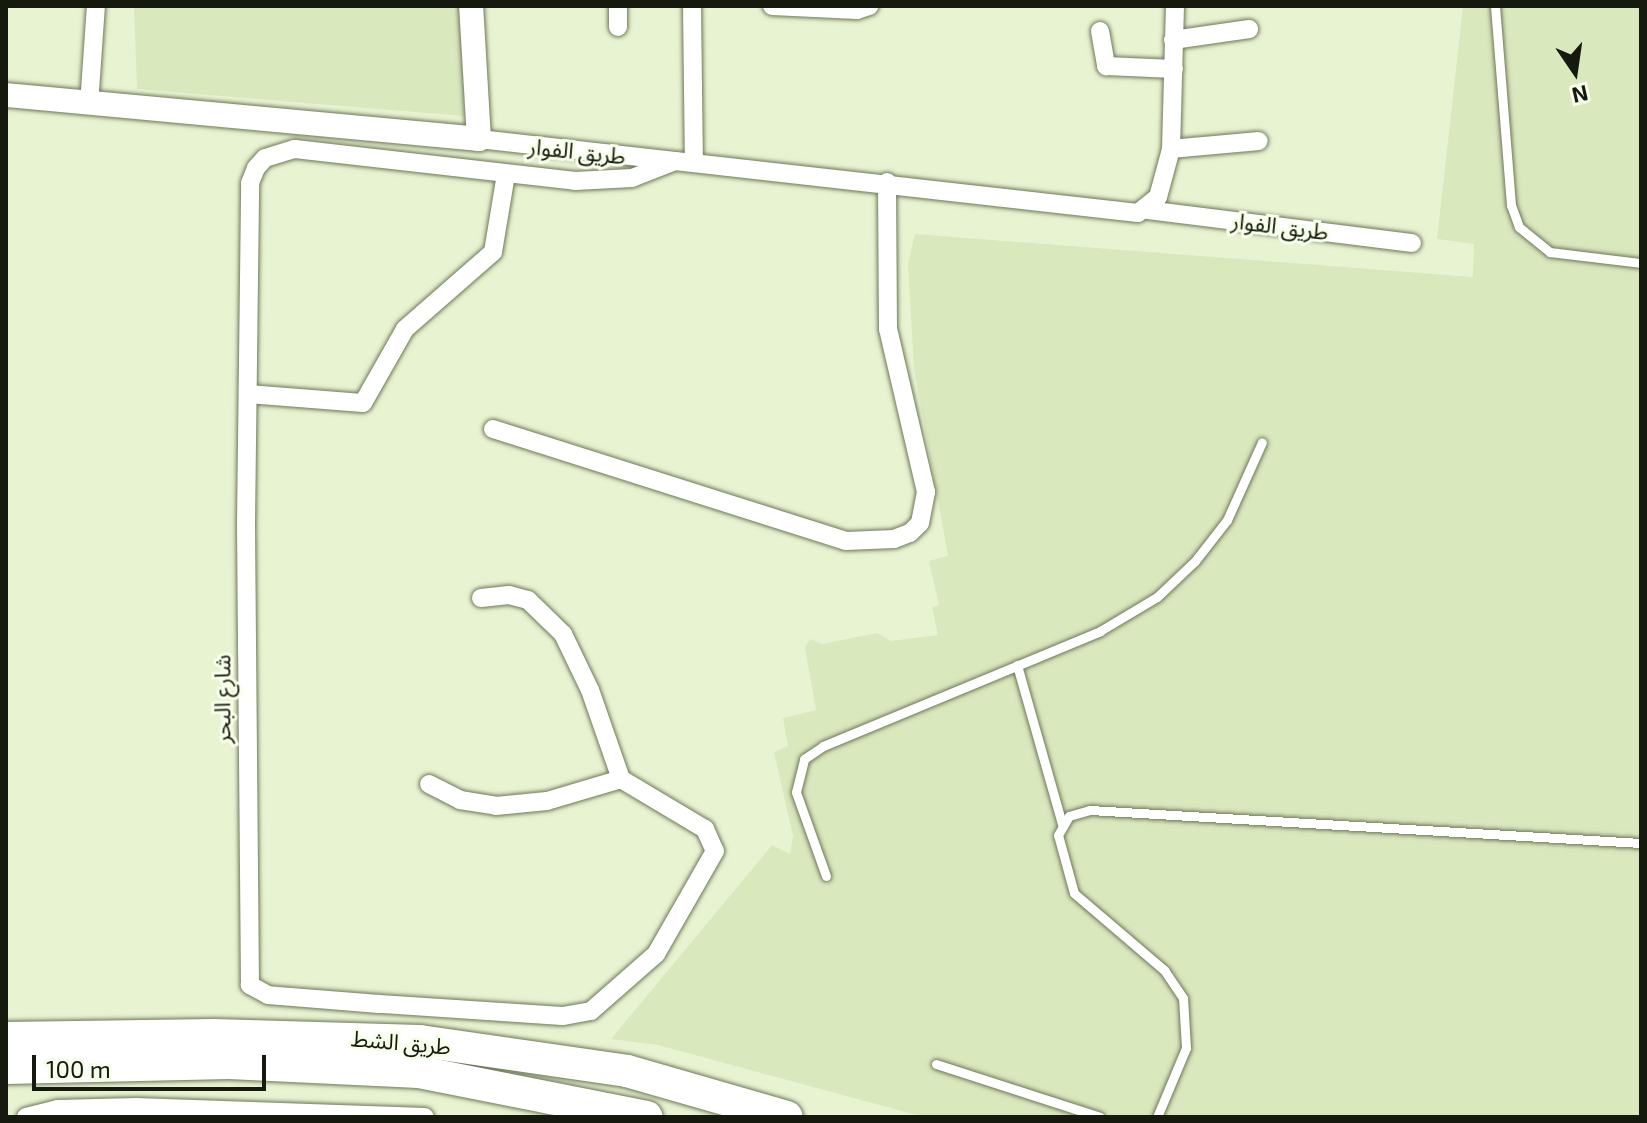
<!DOCTYPE html>
<meta charset="utf-8">
<style>
body{margin:0}
#map{position:relative;width:1647px;height:1123px;overflow:hidden;background:#e8f4d1;font-family:"Exo 2","Noto Sans Arabic",sans-serif}
div>[style]{position:absolute}
[style*='--x']{left:calc(var(--x)*1px);top:calc(var(--y)*1px);width:calc(var(--w)*1px);rotate:calc(var(--a)*1deg)}
.built>*{inset:0;background:#dae8be}
.roads{filter:drop-shadow(0 0 2px #6d7859) drop-shadow(0 0 2px #6d7859)}
.lane>*{height:9px;margin:-4.5px;padding:0 4.5px;transform-origin:4.5px;border-radius:4.5px;background:#fff}
.street>*{height:18px;margin:-9px;padding:0 9px;transform-origin:9px;border-radius:9px;background:#fff}
.secondary>*{height:24px;margin:-12px;padding:0 12px;transform-origin:12px;border-radius:12px;background:#fff}
.highway>*{height:32px;margin:-16px;padding:0 16px;transform-origin:16px;border-radius:16px;background:#fff}
span{translate:-50% -50%;white-space:nowrap;text-align:center;line-height:1.15;-webkit-text-stroke:6px #f7ffea;paint-order:stroke}
.street-label{font-size:22px;color:#161a0e}
.frame{position:absolute;inset:0;border:8px solid #161a0e;pointer-events:none}
.north{position:absolute;left:1535px;top:32px;width:80px;height:80px;-webkit-text-stroke:6px #f7ffea;paint-order:stroke;rotate:167deg;font-size:22px;font-weight:700;line-height:32px;text-align:center;color:#161a0e}
.north::after{content:'';display:block;margin:auto;width:28px;height:36px;background:#161a0e;clip-path:polygon(50% 0,100% 100%,50% 72%,0 100%)}
.scale{position:absolute;left:32px;top:1055px;width:234px;height:36px;box-sizing:border-box;border:4px solid #161a0e;border-top:0;padding-left:10px;font-size:24px;line-height:28px;white-space:nowrap;color:#161a0e;-webkit-text-stroke:6px #f7ffea;paint-order:stroke}
</style>
<div id="map">
<div class="built">
<div style="clip-path:polygon(134px 6px,463px 6px,467px 35px,464px 116px,137px 89px)"></div>
<div style="clip-path:polygon(1463px 6px,1641px 6px,1641px 1117px,924px 1117px,658px 1045px,611px 1039px,772px 845px,790px 854px,793px 836px,774px 752px,788px 746px,783px 718px,816px 710px,805px 648px,810px 639px,822px 644px,877px 633px,891px 641px,938px 635px,932px 607px,939px 605px,929px 561px,948px 556px,914px 369px,908px 264px,915px 234px,1473px 277px,1474px 244px,1437px 239px)"></div>
</div>
<div class="roads">
<div class="lane">
<div style="--x:1495;--y:6;--w:200;--a:85.4"></div>
<div style="--x:1511;--y:205;--w:23;--a:70"></div>
<div style="--x:1519;--y:227;--w:40;--a:39"></div>
<div style="--x:1550;--y:252;--w:92;--a:6.9"></div>
<div style="--x:1017;--y:665;--w:165;--a:74.2"></div>
<div style="--x:826;--y:876;--w:89;--a:-109.7"></div>
<div style="--x:796;--y:792;--w:34;--a:-76"></div>
<div style="--x:804;--y:759;--w:23;--a:-34"></div>
<div style="--x:823;--y:746;--w:300;--a:-22.5"></div>
<div style="--x:1100;--y:631;--w:66;--a:-30.8"></div>
<div style="--x:1157;--y:597;--w:52;--a:-43.5"></div>
<div style="--x:1195;--y:561;--w:52;--a:-52"></div>
<div style="--x:1227;--y:520;--w:85;--a:-65.8"></div>
<div style="--x:936;--y:1064;--w:172;--a:17.9"></div>
<div style="--x:1157;--y:1117;--w:75;--a:-67.2"></div>
<div style="--x:1186;--y:1048;--w:50;--a:-93.4"></div>
<div style="--x:1183;--y:998;--w:34;--a:-124"></div>
<div style="--x:1164;--y:970;--w:118;--a:-139.5"></div>
<div style="--x:1074;--y:893;--w:60;--a:-105.4"></div>
<div style="--x:1058;--y:835;--w:22;--a:-60"></div>
<div style="--x:1069;--y:816;--w:22;--a:-16"></div>
<div style="--x:1090;--y:810;--w:552;--a:3.43"></div>
</div>
<div class="street">
<div style="--x:618;--y:6;--w:21;--a:90"></div>
<div style="--x:692;--y:6;--w:156;--a:89.3"></div>
<div style="--x:772;--y:6;--w:85;--a:2.7"></div>
<div style="--x:857;--y:10;--w:13;--a:-18"></div>
<div style="--x:1100;--y:31;--w:36;--a:80"></div>
<div style="--x:1106;--y:66;--w:68;--a:2.5"></div>
<div style="--x:1173;--y:40;--w:77;--a:-8.2"></div>
<div style="--x:89;--y:105;--w:99;--a:-86"></div>
<div style="--x:479;--y:139;--w:663;--a:6.41"></div>
<div style="--x:1138;--y:213;--w:26;--a:-39"></div>
<div style="--x:1158;--y:197;--w:50;--a:-74.8"></div>
<div style="--x:1171;--y:149;--w:143;--a:-88.4"></div>
<div style="--x:1171;--y:149;--w:88;--a:-5.2"></div>
<div style="--x:1147;--y:210;--w:267;--a:7.1"></div>
<div style="--x:248;--y:394;--w:115;--a:4.5"></div>
<div style="--x:363;--y:403;--w:85;--a:-60.4"></div>
<div style="--x:405;--y:329;--w:117;--a:-41.2"></div>
<div style="--x:493;--y:252;--w:79;--a:-80.5"></div>
<div style="--x:493;--y:429;--w:370;--a:17.6"></div>
<div style="--x:846;--y:541;--w:48;--a:-2.4"></div>
<div style="--x:894;--y:539;--w:17;--a:-21"></div>
<div style="--x:910;--y:533;--w:14;--a:-45"></div>
<div style="--x:920;--y:523;--w:32;--a:-79"></div>
<div style="--x:926;--y:492;--w:167;--a:-103.1"></div>
<div style="--x:888;--y:329;--w:147;--a:-90.4"></div>
<div style="--x:481;--y:598;--w:28;--a:-6"></div>
<div style="--x:509;--y:595;--w:20;--a:15"></div>
<div style="--x:528;--y:600;--w:49;--a:44.2"></div>
<div style="--x:563;--y:634;--w:62;--a:64.3"></div>
<div style="--x:590;--y:690;--w:94;--a:70.8"></div>
<div style="--x:621;--y:779;--w:98;--a:30.8"></div>
<div style="--x:705;--y:829;--w:24;--a:66"></div>
<div style="--x:715;--y:851;--w:119;--a:119.8"></div>
<div style="--x:656;--y:954;--w:86;--a:138.8"></div>
<div style="--x:591;--y:1011;--w:29;--a:170"></div>
<div style="--x:562;--y:1016;--w:183;--a:-176.2"></div>
<div style="--x:379;--y:1004;--w:111;--a:-175.4"></div>
<div style="--x:268;--y:995;--w:21;--a:-151"></div>
<div style="--x:250;--y:985;--w:461;--a:-90.5"></div>
<div style="--x:246;--y:524;--w:341;--a:-89.3"></div>
<div style="--x:250;--y:183;--w:16;--a:-68"></div>
<div style="--x:256;--y:168;--w:13;--a:-48"></div>
<div style="--x:265;--y:158;--w:31;--a:-17"></div>
<div style="--x:295;--y:149;--w:282;--a:6.5"></div>
<div style="--x:575;--y:181;--w:57;--a:-3"></div>
<div style="--x:632;--y:178;--w:46;--a:-21.6"></div>
<div style="--x:429;--y:784;--w:35;--a:27"></div>
<div style="--x:460;--y:800;--w:36;--a:9"></div>
<div style="--x:496;--y:806;--w:51;--a:-5.6"></div>
<div style="--x:547;--y:801;--w:77;--a:-16.6"></div>
<div style="--x:26;--y:1117;--w:33;--a:-14"></div>
<div style="--x:58;--y:1109;--w:78;--a:-1.5"></div>
<div style="--x:136;--y:1107;--w:289;--a:2"></div>
</div>
<div class="secondary">
<div style="--x:6;--y:95;--w:475;--a:5.3"></div>
<div style="--x:479;--y:139;--w:133;--a:-93.4"></div>
</div>
<div class="highway">
<div style="--x:6;--y:1038;--w:208;--a:-0.8"></div>
<div style="--x:214;--y:1035;--w:206;--a:1.7"></div>
<div style="--x:420;--y:1041;--w:209;--a:8.2"></div>
<div style="--x:627;--y:1071;--w:166;--a:16"></div>
<div style="--x:6;--y:1068;--w:223;--a:-1.3"></div>
<div style="--x:229;--y:1063;--w:190;--a:2.7"></div>
<div style="--x:419;--y:1072;--w:232;--a:11.2"></div>
</div>
</div>
<div class="street-label">
<span style="left:577px;top:151px;rotate:6deg">طريق الفوار</span>
<span style="left:1280px;top:226px;rotate:7deg">طريق الفوار</span>
<span style="left:222px;top:699px;rotate:-90deg">شارع البحر</span>
<span style="left:401px;top:1042px;rotate:5deg">طريق الشط</span>
</div>
<div class="frame"></div>
<div class="north">N</div>
<div class="scale">100 m</div>
</div>
